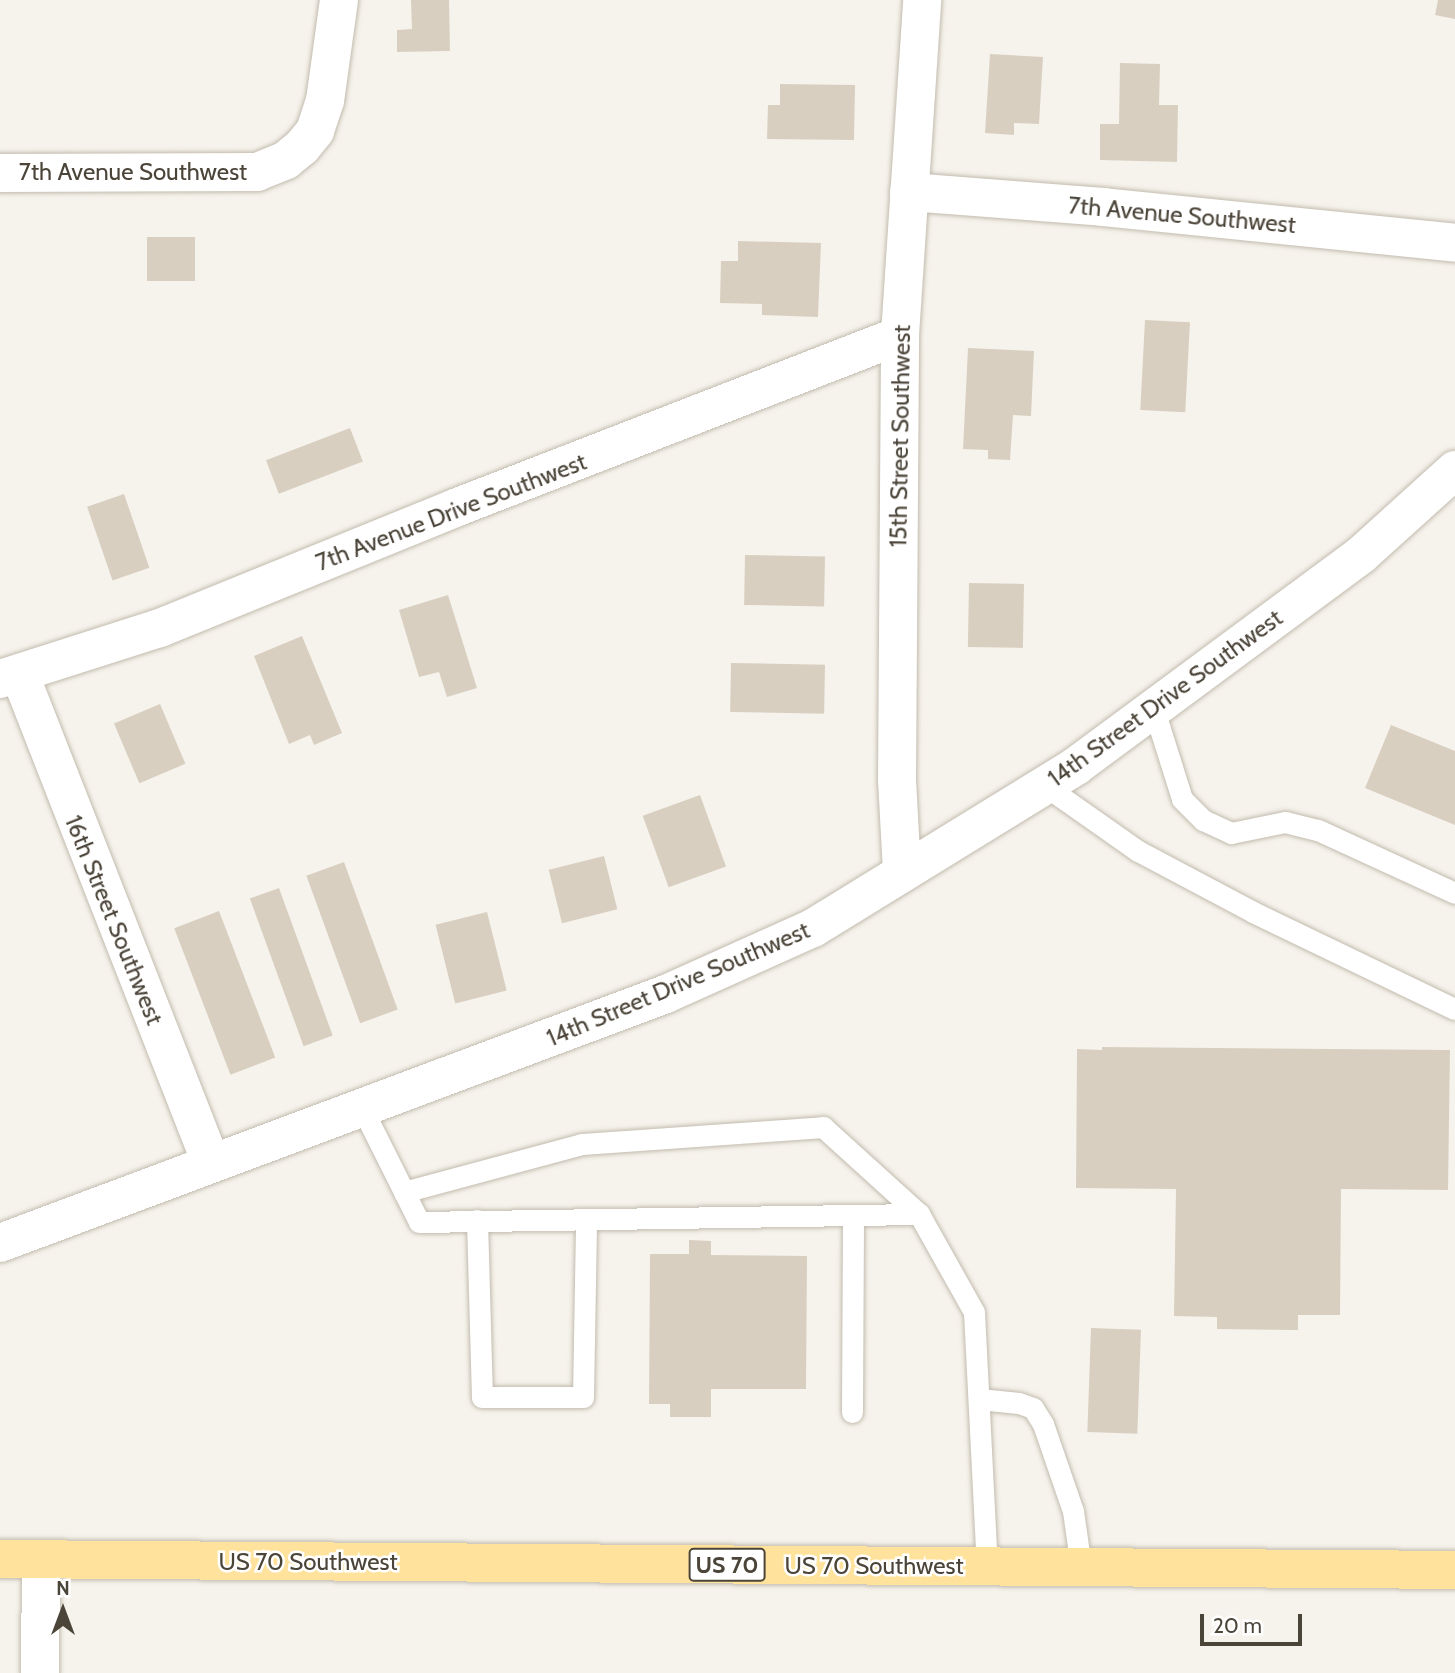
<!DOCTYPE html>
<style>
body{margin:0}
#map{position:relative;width:1455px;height:1673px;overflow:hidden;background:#f6f3ec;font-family:Cabin,sans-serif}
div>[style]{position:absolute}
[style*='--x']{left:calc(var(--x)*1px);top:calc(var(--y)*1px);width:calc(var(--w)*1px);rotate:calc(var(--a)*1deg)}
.building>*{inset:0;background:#d8cfc1;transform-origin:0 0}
.roads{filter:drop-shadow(0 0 2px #c2bbae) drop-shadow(0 0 2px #c2bbae)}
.lane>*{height:21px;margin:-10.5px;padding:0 10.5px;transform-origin:10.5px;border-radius:10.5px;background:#fff}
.street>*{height:38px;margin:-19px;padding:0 19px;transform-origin:19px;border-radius:19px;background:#fff}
.primary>*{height:38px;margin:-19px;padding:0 19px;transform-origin:19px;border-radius:19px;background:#ffe39c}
span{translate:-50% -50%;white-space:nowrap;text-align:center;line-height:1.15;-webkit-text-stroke:5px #fff;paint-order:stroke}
.shield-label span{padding:2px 5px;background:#fff;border:2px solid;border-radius:5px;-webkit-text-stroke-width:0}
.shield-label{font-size:23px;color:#4b4439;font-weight:700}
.street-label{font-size:24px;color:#4b4439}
.north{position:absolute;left:28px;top:1575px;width:70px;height:70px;-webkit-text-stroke:5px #fff;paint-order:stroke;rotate:0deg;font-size:19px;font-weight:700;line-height:28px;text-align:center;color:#4b4439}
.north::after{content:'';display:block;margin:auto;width:24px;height:32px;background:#4b4439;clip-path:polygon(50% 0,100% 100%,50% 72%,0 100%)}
.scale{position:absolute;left:1200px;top:1614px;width:102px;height:32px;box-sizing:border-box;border:4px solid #4b4439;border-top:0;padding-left:9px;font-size:21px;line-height:24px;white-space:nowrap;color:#4b4439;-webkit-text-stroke:5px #fff;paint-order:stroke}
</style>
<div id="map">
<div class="building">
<div style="clip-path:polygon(411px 0,449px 0,450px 51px,397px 52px,397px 30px,412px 29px)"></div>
<div style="clip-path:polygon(1438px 0,1455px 0,1455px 19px,1435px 15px)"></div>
<div style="clip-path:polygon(990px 54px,1043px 57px,1039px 124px,1014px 123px,1014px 135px,985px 133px)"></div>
<div style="clip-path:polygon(1120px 63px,1160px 64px,1159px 105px,1178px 105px,1177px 162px,1100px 160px,1100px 124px,1119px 124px)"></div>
<div style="clip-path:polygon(780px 84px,855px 85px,854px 140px,767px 139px,768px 105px,780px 105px)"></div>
<div style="left:147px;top:237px;width:48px;height:44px"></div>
<div style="clip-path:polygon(738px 241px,821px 243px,818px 317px,762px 315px,762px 304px,720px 303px,721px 261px,738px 261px)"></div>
<div style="left:1145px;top:320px;width:45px;height:90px;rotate:3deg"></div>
<div style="clip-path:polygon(968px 348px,1034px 351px,1031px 416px,1013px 415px,1010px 460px,988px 459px,988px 450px,963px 449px)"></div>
<div style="left:350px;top:428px;width:36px;height:90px;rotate:69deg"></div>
<div style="left:124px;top:494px;width:78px;height:39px;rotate:71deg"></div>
<div style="left:745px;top:555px;width:80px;height:50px;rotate:1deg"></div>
<div style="left:969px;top:583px;width:55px;height:64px;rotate:1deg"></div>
<div style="clip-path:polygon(448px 595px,477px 688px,447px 697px,439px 672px,419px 677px,399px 610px)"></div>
<div style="clip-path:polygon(302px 636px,342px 733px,314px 745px,310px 735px,289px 744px,254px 656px)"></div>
<div style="left:731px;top:663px;width:94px;height:49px;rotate:1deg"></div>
<div style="left:160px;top:704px;width:65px;height:50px;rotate:67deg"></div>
<div style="clip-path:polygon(1391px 725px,1455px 751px,1455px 825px,1365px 788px)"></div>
<div style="left:700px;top:795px;width:76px;height:61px;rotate:70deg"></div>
<div style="left:604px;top:856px;width:55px;height:57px;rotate:76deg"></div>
<div style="left:344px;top:862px;width:157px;height:40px;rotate:70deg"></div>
<div style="left:279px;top:888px;width:157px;height:31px;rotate:70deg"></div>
<div style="left:219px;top:911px;width:157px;height:48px;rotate:69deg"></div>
<div style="left:487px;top:912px;width:81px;height:53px;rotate:76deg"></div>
<div style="clip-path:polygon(1102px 1047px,1450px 1050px,1448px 1190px,1341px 1189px,1340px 1315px,1298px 1315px,1298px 1330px,1217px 1329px,1217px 1317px,1174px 1316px,1176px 1189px,1076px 1188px,1077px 1049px,1102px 1050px)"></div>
<div style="clip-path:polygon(689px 1240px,711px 1241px,711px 1255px,807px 1256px,806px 1389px,711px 1389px,711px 1417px,670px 1417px,670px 1404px,649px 1404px,650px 1254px,689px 1254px)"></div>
<div style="left:1091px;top:1328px;width:50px;height:104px;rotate:2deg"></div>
</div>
<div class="roads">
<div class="lane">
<div style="--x:1154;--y:710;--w:93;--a:72.5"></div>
<div style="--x:1182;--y:799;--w:30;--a:45"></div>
<div style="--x:1203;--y:820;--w:31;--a:25"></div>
<div style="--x:1231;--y:833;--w:55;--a:-11.5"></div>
<div style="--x:1285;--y:822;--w:34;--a:14"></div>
<div style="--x:1318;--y:830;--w:151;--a:24.7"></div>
<div style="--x:1044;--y:785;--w:115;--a:35.1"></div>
<div style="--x:1138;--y:851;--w:130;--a:27.9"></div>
<div style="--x:1253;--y:912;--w:224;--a:25.7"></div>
<div style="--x:362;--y:1108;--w:127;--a:63.4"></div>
<div style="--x:419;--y:1222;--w:500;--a:-0.92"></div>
<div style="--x:919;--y:1214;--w:112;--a:60.7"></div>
<div style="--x:974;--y:1312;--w:255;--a:87.1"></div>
<div style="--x:404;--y:1192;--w:184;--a:-15.1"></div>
<div style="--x:582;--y:1144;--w:242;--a:-4"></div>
<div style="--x:823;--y:1127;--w:130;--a:42.2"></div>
<div style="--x:477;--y:1220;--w:177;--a:88.4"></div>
<div style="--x:482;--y:1397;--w:101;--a:0"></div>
<div style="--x:583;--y:1397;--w:178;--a:-89"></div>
<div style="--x:979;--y:1399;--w:40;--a:5.7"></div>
<div style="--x:1019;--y:1403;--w:15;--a:20"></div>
<div style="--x:1033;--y:1408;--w:19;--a:58"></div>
<div style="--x:1043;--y:1424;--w:92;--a:71"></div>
<div style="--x:1073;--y:1511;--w:57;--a:81.9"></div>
<div style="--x:852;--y:1412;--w:197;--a:-89.7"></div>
</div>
<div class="street">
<div style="--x:0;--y:173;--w:257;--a:-0.2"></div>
<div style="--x:257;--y:172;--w:31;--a:-22"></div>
<div style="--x:286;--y:160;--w:21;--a:-39"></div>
<div style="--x:302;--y:147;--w:21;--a:-51"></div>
<div style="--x:315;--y:131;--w:32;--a:-72"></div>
<div style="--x:325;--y:101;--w:102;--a:-82.1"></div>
<div style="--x:909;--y:192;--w:195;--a:4.4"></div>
<div style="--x:1103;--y:207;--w:354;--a:5.8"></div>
<div style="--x:20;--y:675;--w:524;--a:68.62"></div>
<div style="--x:0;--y:679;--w:168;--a:-17.7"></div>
<div style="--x:160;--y:628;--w:318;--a:-22.1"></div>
<div style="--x:455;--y:508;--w:477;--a:-21.2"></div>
<div style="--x:902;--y:872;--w:92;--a:-93.1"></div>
<div style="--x:897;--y:780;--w:445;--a:-89.6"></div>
<div style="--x:900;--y:335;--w:336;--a:-86.2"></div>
<div style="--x:0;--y:1243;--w:711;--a:-20.5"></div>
<div style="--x:666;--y:994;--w:161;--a:-24.2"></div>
<div style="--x:813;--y:928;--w:309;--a:-31.6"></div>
<div style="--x:1076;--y:766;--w:355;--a:-36.5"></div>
<div style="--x:1361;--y:555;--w:127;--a:-42.1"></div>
<div style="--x:40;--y:1673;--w:113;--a:-89.5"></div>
</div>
<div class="primary">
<div style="--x:0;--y:1559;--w:1455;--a:0.43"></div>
</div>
</div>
<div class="shield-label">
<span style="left:727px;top:1565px">US 70</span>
</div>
<div class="street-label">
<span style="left:133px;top:172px">7th Avenue Southwest</span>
<span style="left:1182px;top:215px;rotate:5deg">7th Avenue Southwest</span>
<span style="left:900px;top:436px;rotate:-89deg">15th Street Southwest</span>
<span style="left:451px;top:512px;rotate:-21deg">7th Avenue Drive Southwest</span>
<span style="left:1165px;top:698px;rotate:-36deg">14th Street Drive Southwest</span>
<span style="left:114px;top:920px;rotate:68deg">16th Street Southwest</span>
<span style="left:678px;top:984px;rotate:-23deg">14th Street Drive Southwest</span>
<span style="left:308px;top:1562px">US 70 Southwest</span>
<span style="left:874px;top:1566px">US 70 Southwest</span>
</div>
<div class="north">N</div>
<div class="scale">20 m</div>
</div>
